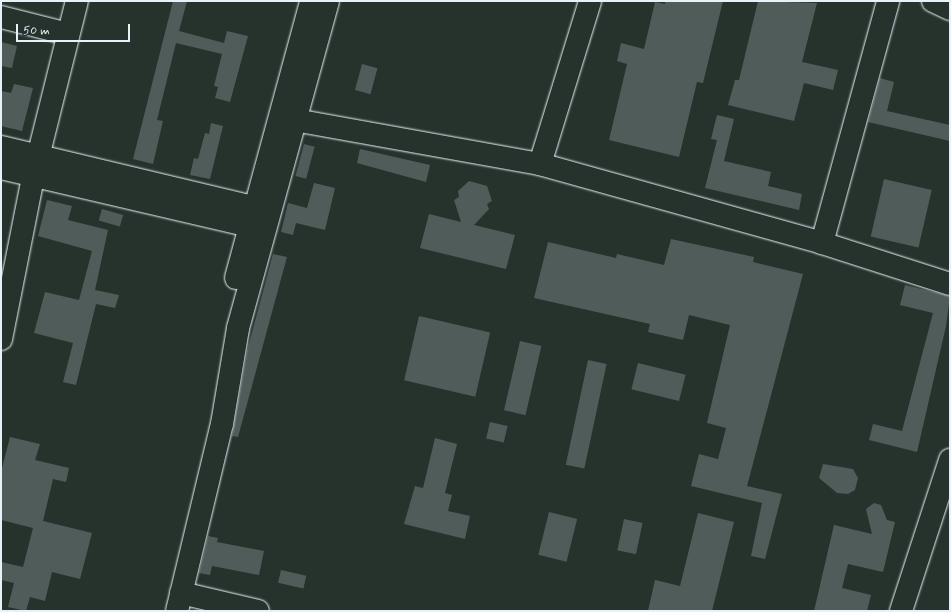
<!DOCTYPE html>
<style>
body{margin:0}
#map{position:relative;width:951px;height:612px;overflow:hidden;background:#26332d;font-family:Mynerve,sans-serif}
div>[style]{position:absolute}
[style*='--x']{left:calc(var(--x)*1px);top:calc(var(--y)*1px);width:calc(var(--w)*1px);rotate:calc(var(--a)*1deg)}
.building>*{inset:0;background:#505c59;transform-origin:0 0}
.roads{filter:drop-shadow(0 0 1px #e8f1f8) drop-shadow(0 0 1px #e8f1f8)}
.minor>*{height:22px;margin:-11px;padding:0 11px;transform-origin:11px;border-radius:11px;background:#26332d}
.major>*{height:22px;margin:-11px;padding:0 11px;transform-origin:11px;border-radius:11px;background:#26332d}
span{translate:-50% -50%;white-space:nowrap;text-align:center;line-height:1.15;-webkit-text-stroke:4px #26332d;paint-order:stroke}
.frame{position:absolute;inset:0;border:2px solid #e8f1f8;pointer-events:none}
.scale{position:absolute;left:16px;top:24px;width:114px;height:18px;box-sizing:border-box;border:2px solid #e8f1f8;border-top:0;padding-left:5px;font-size:12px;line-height:14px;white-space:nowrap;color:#e8f1f8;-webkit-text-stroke:3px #26332d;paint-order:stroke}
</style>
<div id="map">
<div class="building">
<div style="clip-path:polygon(173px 1px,187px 1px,179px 31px,224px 43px,227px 31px,248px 36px,230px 102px,215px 98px,218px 87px,214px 86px,222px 54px,176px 43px,157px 120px,163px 121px,153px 164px,133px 159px)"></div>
<div style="clip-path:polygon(665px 1px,723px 1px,703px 83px,697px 82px,679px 157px,609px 140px,627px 64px,617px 61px,621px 43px,644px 49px,655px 2px,665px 4px)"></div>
<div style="clip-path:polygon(758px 1px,817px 3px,802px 62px,838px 70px,833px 90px,804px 83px,794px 121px,728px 105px,735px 80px,739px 80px)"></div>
<div style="clip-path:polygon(1px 42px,17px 46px,12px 68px,1px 66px)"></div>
<div style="left:362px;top:64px;width:16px;height:27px;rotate:15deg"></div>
<div style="clip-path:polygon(880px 78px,894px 82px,887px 111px,950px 125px,950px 141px,868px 122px)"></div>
<div style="clip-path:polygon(14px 84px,33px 88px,22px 131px,1px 126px,1px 91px,11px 93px)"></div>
<div style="clip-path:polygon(717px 115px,734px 119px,724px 161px,771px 172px,768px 186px,802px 194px,799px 210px,705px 188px,717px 140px,711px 139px)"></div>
<div style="clip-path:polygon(211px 123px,223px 126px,210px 179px,190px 175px,194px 158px,198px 159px,205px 133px,209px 134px)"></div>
<div style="left:304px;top:144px;width:11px;height:33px;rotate:15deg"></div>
<div style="clip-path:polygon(360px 149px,430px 165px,426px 182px,357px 163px)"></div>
<div style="left:884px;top:179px;width:49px;height:59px;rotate:13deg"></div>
<div style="clip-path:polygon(469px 181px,487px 186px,492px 201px,487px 204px,489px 209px,474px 225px,515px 235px,506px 269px,420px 248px,429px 214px,461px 222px,454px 200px,459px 197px,458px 191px)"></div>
<div style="clip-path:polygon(314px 183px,335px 188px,325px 230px,296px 223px,293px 235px,281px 232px,288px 203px,307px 208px)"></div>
<div style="clip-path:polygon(47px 200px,72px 206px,68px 220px,108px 230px,95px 290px,119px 295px,115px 308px,96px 304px,76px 385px,63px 382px,73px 343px,34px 333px,45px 292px,79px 300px,92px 251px,38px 236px)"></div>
<div style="left:102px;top:209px;width:22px;height:12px;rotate:16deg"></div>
<div style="clip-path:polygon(671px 239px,754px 257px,753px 262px,803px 274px,747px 486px,782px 494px,765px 559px,751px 556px,762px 503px,691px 486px,699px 454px,718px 459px,726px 428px,707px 423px,730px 325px,689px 315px,683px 340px,648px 332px,650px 324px,534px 298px,548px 242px,616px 258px,617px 254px,664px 265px)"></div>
<div style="clip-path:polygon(273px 254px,287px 257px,238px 437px,232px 436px,247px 351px)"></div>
<div style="clip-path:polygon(905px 285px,950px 296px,946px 326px,917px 452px,869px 440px,873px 424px,902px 431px,933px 313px,900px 305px)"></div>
<div style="left:419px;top:316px;width:73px;height:66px;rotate:13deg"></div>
<div style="left:520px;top:341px;width:22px;height:71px;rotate:13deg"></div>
<div style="left:588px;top:360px;width:19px;height:107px;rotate:12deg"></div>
<div style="left:638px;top:363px;width:49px;height:27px;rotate:14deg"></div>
<div style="left:490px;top:422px;width:18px;height:17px;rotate:13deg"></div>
<div style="clip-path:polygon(10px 437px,40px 444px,35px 460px,69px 468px,66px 482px,53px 479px,43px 521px,92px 533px,80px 579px,52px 572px,45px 601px,30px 597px,26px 611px,8px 607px,14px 583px,1px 580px,1px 562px,23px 567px,33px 528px,1px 520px,1px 472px)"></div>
<div style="clip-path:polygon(435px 438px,457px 444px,445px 493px,452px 495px,448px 511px,470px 516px,465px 539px,404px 524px,415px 486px,423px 488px)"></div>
<div style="clip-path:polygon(823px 464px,853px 469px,858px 478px,855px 490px,848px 494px,837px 493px,819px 478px)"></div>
<div style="clip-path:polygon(874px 503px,881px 505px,887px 520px,895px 522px,883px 572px,848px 564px,842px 588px,871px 595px,867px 611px,814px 611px,834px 525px,872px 534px,866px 509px)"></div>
<div style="left:549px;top:512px;width:29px;height:44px;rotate:14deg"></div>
<div style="clip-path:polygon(698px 513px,734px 522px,712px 611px,648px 611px,655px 580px,680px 586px)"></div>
<div style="left:624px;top:519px;width:19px;height:32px;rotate:12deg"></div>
<div style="clip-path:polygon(208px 536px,218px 538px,217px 542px,264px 551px,259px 575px,212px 566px,210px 575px,199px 573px)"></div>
<div style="left:281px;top:570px;width:26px;height:13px;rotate:13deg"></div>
</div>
<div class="roads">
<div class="minor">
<div style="--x:933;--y:1;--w:19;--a:25"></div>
<div style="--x:1;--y:17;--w:69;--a:14.2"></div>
<div style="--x:295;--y:120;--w:249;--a:10.2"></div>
<div style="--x:540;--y:164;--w:293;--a:15.6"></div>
<div style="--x:822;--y:243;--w:134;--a:17.8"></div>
<div style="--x:1;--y:147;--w:276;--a:13.4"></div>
<div style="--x:540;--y:164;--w:170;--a:-72.9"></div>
<div style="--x:1;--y:168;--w:270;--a:13.1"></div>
<div style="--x:822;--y:243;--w:251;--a:-74.7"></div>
<div style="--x:1;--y:339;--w:165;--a:-78.8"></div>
<div style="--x:33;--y:177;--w:181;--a:-76"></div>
<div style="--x:181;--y:593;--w:79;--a:13.2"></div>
<div style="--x:901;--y:611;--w:159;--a:-72"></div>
</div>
<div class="major">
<div style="--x:236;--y:278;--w:287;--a:-74.8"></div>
<div style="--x:177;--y:611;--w:192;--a:-76.5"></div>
<div style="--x:222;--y:424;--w:97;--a:-80.5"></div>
<div style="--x:238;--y:328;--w:339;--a:-74.6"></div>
</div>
</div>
<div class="frame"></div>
<div class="scale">50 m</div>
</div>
